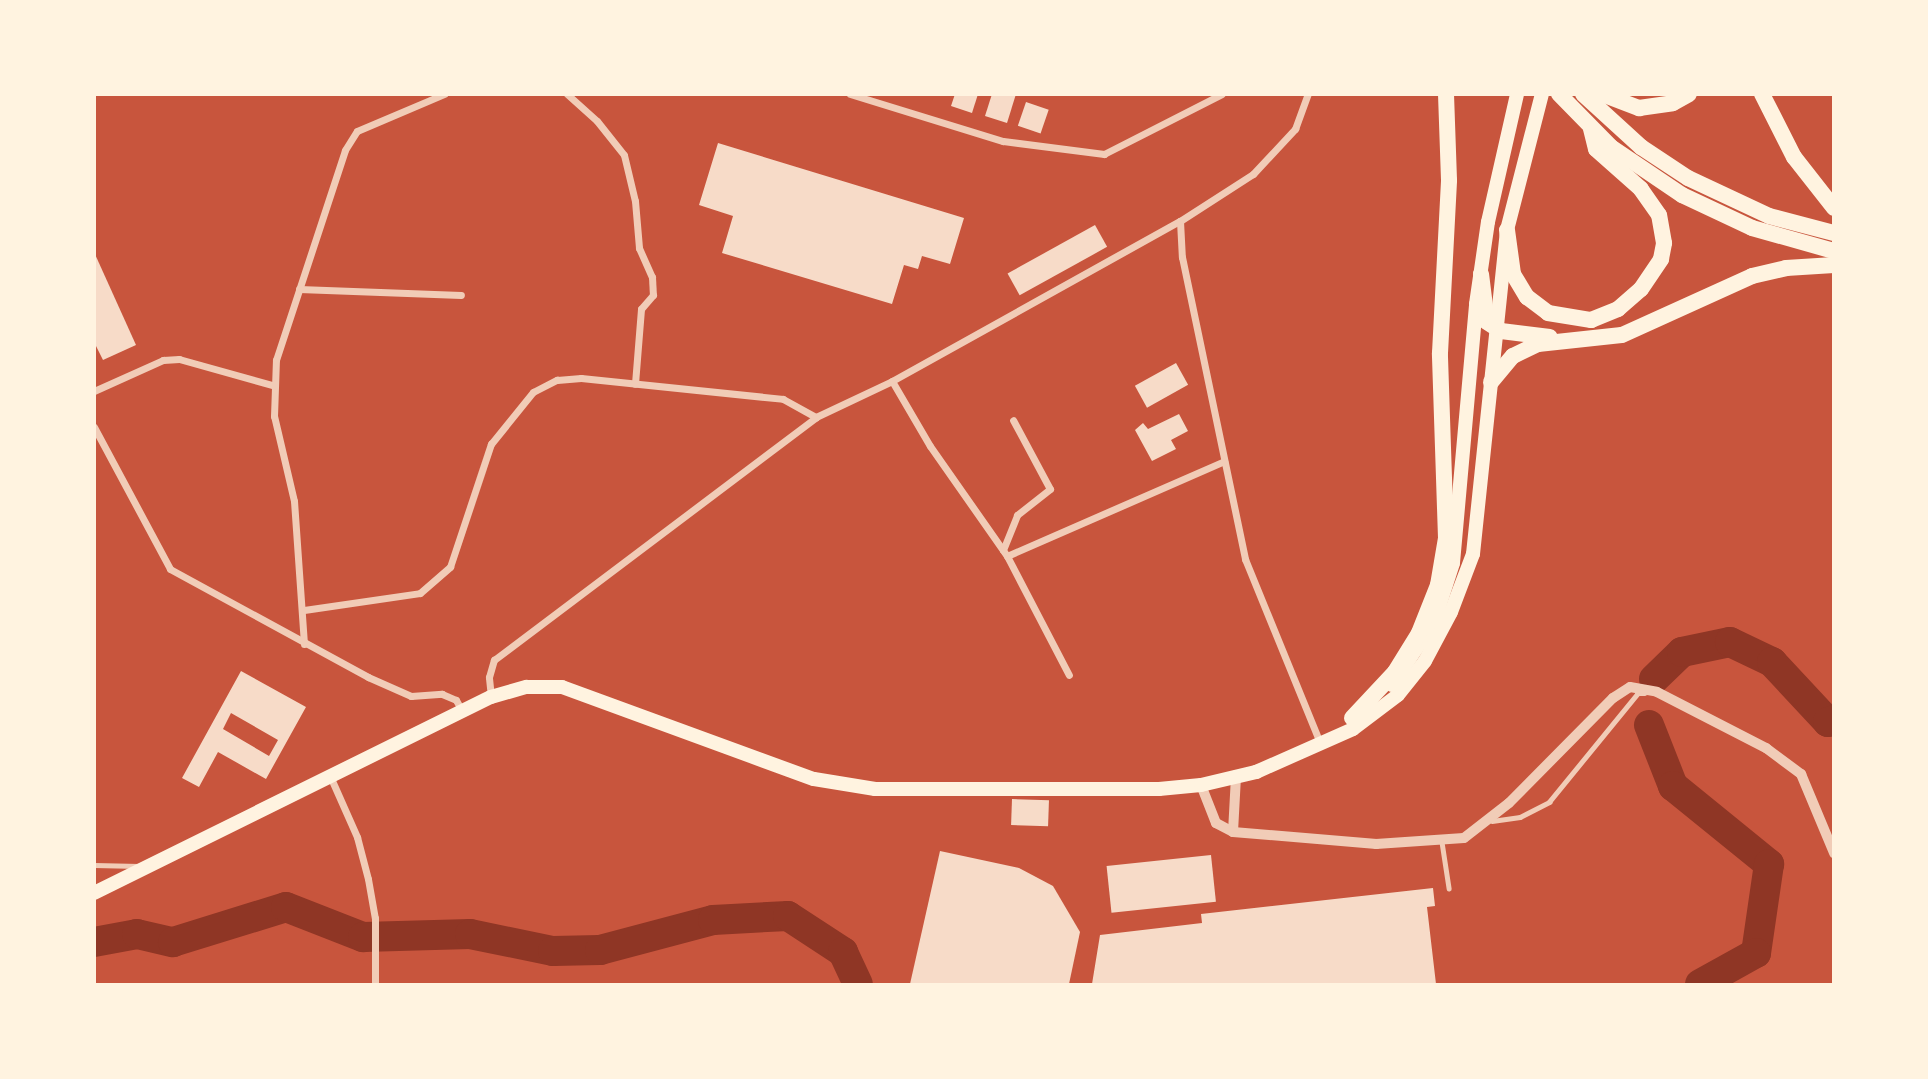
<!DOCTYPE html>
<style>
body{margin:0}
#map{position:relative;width:1928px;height:1079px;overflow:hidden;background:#c8553d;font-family:Lato,sans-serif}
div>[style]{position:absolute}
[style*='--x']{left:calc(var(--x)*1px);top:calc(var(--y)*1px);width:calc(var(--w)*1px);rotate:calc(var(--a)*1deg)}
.river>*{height:30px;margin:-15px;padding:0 15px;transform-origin:15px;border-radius:15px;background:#8f3625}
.building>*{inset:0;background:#f7dbc8;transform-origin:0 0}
.service>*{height:4.5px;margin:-2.25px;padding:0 2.25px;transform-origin:2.25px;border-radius:2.25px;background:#f1ccb7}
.minor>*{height:7px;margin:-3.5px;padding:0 3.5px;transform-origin:3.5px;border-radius:3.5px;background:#f1ccb7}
.tertiary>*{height:10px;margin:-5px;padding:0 5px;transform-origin:5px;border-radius:5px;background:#f1ccb7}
.primary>*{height:14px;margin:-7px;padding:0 7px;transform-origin:7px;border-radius:7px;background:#fff3e0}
.trunk>*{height:16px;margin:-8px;padding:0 8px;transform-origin:8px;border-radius:8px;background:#fff3e0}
span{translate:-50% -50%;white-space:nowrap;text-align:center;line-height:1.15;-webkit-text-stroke:7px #fff3e0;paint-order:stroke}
.frame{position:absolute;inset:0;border:96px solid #fff3e0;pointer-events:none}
</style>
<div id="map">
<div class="river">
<div style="--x:1654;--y:679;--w:39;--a:-44"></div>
<div style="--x:1682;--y:652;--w:49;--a:-11.8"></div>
<div style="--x:1730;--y:642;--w:47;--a:25.5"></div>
<div style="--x:1772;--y:662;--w:82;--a:47"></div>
<div style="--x:1828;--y:722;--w:6;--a:-18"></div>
<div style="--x:1649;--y:725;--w:66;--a:68.5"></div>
<div style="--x:1673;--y:786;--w:124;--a:39.1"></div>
<div style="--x:1769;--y:864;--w:90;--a:98.3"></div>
<div style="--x:1756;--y:953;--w:64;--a:151"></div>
<div style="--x:94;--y:942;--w:44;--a:-10.5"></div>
<div style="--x:137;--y:934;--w:37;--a:13"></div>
<div style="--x:173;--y:942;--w:118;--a:-17.2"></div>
<div style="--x:286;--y:907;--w:83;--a:21.3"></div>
<div style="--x:363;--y:937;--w:107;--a:-1.6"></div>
<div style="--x:470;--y:934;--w:85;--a:11.6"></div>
<div style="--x:553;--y:951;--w:47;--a:-1.2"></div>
<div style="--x:600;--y:950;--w:117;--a:-14.9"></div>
<div style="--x:713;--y:920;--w:75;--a:-3.1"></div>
<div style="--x:788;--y:916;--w:66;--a:33.2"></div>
<div style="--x:843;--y:952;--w:35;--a:65"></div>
</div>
<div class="building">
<div style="clip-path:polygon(955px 94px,978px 94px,972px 113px,951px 106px)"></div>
<div style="clip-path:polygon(992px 94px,1016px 94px,1007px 123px,985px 116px)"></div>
<div style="left:1026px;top:102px;width:24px;height:25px;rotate:19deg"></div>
<div style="clip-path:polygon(718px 143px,964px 218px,950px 264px,922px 256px,918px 269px,904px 265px,892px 304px,722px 253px,733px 216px,699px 205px)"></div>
<div style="left:1095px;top:225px;width:25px;height:100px;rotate:61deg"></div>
<div style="clip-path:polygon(94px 252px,136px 345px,103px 360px,94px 342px)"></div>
<div style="left:1176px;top:363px;width:25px;height:47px;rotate:61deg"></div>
<div style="clip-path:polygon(1179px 414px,1188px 431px,1171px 440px,1176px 449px,1152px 461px,1135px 430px,1143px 423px,1148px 429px)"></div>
<div style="clip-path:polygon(evenodd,241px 671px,306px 707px,266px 779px,218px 752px,199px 787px,182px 778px,241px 671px,231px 713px,278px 740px,269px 756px,223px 729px,231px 713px)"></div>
<div style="left:1012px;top:799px;width:37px;height:26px;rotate:2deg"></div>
<div style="clip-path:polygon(940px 851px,1019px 868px,1053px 886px,1080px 932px,1069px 984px,910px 984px)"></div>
<div style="left:1211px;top:855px;width:47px;height:105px;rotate:84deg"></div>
<div style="clip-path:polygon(1433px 888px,1435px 906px,1427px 907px,1436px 984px,1092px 984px,1100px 935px,1202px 923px,1201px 914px)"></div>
</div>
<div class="service">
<div style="--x:1492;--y:821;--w:28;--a:-8"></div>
<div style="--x:1520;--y:817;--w:33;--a:-27"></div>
<div style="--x:1549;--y:802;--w:139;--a:-50.8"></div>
<div style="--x:1637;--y:694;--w:8;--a:0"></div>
<div style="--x:1442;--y:842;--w:47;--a:81.3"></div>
<div style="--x:94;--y:865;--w:45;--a:1.3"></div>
</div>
<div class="minor">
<div style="--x:567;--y:94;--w:40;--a:42"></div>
<div style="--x:597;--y:121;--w:43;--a:51.5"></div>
<div style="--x:624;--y:155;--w:47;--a:76.6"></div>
<div style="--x:635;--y:201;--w:47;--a:85.1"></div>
<div style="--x:639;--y:248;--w:32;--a:66"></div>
<div style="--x:652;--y:277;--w:18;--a:87"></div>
<div style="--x:653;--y:295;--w:18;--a:131"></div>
<div style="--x:641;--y:309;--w:75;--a:94.6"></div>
<div style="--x:850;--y:94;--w:160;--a:17.1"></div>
<div style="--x:1003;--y:141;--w:102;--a:7.3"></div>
<div style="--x:1104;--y:154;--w:132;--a:-27"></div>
<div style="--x:1180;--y:221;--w:36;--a:87"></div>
<div style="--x:1182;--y:257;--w:309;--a:78.2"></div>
<div style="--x:1245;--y:559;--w:199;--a:67.8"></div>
<div style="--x:299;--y:289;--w:162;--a:2.1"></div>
<div style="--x:892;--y:381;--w:75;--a:59.7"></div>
<div style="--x:930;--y:446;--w:134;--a:55"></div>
<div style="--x:1007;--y:556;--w:134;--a:62.5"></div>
<div style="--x:94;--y:391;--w:76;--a:-24.2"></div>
<div style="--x:163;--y:360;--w:16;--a:-4"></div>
<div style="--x:179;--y:359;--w:97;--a:15.6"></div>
<div style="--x:94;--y:427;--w:161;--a:61.8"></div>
<div style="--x:170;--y:569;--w:226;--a:28.6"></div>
<div style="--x:368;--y:677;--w:47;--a:23.8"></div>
<div style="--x:411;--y:696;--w:31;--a:-4"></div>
<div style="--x:442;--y:694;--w:15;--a:23"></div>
<div style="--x:456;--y:700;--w:13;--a:61"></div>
<div style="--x:1003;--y:550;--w:38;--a:-68"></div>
<div style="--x:1017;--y:515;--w:42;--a:-38.2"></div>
<div style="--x:1050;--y:489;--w:78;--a:-118.2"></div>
<div style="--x:1007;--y:556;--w:237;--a:-23.6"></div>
<div style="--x:304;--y:610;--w:117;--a:-8.3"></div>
<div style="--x:420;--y:593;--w:40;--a:-41"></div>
<div style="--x:450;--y:567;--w:130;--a:-71.6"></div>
<div style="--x:491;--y:444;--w:67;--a:-51.1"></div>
<div style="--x:533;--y:392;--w:27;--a:-27"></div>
<div style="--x:557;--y:380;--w:24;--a:-5"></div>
<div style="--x:581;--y:378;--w:203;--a:5.9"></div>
<div style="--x:783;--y:399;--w:38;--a:29"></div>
<div style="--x:304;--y:644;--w:143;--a:-94"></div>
<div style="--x:294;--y:501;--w:87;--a:-103.2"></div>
<div style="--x:274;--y:416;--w:56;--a:-88"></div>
<div style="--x:276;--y:360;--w:221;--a:-71.8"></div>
<div style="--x:345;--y:150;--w:22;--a:-58"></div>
<div style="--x:357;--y:131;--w:95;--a:-23"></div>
<div style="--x:491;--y:697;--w:20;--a:-96"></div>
<div style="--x:489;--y:677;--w:18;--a:-74"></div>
<div style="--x:494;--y:660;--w:403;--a:-37"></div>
<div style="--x:816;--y:417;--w:84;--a:-25.3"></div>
<div style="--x:892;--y:381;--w:329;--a:-29.1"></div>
<div style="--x:1180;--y:221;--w:87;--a:-32.8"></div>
<div style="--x:1253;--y:174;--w:62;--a:-47"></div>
<div style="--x:1295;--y:129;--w:37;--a:-70"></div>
<div style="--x:330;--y:776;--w:67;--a:66.1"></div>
<div style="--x:357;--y:837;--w:43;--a:75.3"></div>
<div style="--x:368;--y:879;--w:40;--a:80"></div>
<div style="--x:375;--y:918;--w:66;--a:90"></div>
</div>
<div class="tertiary">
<div style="--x:1201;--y:785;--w:41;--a:68.5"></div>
<div style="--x:1216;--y:823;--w:19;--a:28"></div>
<div style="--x:1233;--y:832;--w:144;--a:4.8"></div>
<div style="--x:1376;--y:844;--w:88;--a:-3.9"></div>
<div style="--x:1464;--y:838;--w:57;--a:-37.9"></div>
<div style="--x:1509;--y:803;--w:148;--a:-45.3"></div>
<div style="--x:1613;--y:698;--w:20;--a:-33"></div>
<div style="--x:1630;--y:687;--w:27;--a:10"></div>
<div style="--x:1657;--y:692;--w:123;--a:27.2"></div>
<div style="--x:1766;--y:748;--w:44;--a:36.6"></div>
<div style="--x:1801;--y:774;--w:86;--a:67.3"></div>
<div style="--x:1233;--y:832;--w:55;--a:-86.9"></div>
</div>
<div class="primary">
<div style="--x:1392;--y:685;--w:76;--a:-56.3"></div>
<div style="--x:1434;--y:622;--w:62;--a:-72.1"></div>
<div style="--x:1453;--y:563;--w:260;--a:-84.9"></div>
<div style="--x:1476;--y:304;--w:83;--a:-81.7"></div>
<div style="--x:1488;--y:222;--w:131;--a:-77.2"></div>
<div style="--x:94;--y:893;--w:443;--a:-26.3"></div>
<div style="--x:491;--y:697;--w:37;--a:-16"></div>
<div style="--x:527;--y:687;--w:35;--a:0"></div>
<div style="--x:562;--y:687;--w:268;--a:20.1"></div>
<div style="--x:814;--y:779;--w:62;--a:9.3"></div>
<div style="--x:875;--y:789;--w:284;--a:0"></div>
<div style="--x:1159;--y:789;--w:42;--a:-5.4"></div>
<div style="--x:1201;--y:785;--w:57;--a:-13.3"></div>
<div style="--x:1256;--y:772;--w:106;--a:-23.9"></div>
<div style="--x:1353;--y:729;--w:56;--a:-37.1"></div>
<div style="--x:1398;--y:695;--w:43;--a:-51.5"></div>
<div style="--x:1425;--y:661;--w:55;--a:-62"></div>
<div style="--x:1451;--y:612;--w:62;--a:-69.2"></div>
<div style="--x:1473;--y:554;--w:326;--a:-84"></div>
<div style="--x:1507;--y:230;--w:140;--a:-75.6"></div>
</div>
<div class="trunk">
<div style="--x:1559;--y:94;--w:74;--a:45.5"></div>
<div style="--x:1611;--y:147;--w:86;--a:34.1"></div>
<div style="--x:1682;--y:195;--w:77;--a:25.2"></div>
<div style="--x:1752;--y:228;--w:85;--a:15.7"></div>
<div style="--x:1583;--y:94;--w:79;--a:42.4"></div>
<div style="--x:1641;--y:147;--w:56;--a:33.4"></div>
<div style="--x:1688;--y:178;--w:89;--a:25.1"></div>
<div style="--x:1769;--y:216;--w:67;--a:14.7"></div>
<div style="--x:1602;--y:94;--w:40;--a:21"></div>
<div style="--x:1639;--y:108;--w:34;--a:-8"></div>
<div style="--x:1673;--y:103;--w:18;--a:-29"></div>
<div style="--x:1762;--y:94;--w:71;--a:63.1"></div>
<div style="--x:1794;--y:157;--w:65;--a:51.9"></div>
<div style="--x:1507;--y:230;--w:44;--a:82.2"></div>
<div style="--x:1513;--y:274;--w:27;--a:59"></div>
<div style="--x:1527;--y:297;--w:26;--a:37"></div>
<div style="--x:1548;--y:313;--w:44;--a:9.2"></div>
<div style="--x:1591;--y:320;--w:29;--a:-22"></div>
<div style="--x:1618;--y:309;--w:30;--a:-41"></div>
<div style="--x:1641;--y:289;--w:36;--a:-56"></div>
<div style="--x:1661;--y:259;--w:16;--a:-79"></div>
<div style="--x:1664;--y:243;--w:28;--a:-100"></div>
<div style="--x:1659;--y:215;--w:32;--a:-125"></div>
<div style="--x:1641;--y:189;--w:60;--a:-138.4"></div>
<div style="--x:1596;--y:149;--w:21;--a:-104"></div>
<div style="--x:1481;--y:274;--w:48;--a:82.9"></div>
<div style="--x:1487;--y:322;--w:17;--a:33"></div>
<div style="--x:1501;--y:331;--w:49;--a:7"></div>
<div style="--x:1491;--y:382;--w:34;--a:-50"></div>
<div style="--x:1513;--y:356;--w:28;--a:-26"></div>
<div style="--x:1538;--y:344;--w:84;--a:-6.1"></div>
<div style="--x:1622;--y:335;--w:143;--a:-24.4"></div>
<div style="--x:1752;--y:276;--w:35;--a:-13"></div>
<div style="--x:1786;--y:268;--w:48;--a:-3.6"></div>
<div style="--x:1352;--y:718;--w:63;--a:-46.9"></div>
<div style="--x:1395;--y:672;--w:46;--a:-58.4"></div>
<div style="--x:1419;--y:633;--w:52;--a:-68.4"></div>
<div style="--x:1438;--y:585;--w:48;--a:-80.3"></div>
<div style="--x:1446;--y:538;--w:185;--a:-91.9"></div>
<div style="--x:1440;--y:353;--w:173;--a:-87"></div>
<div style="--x:1449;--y:180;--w:86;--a:-92"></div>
</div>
<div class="frame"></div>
</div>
